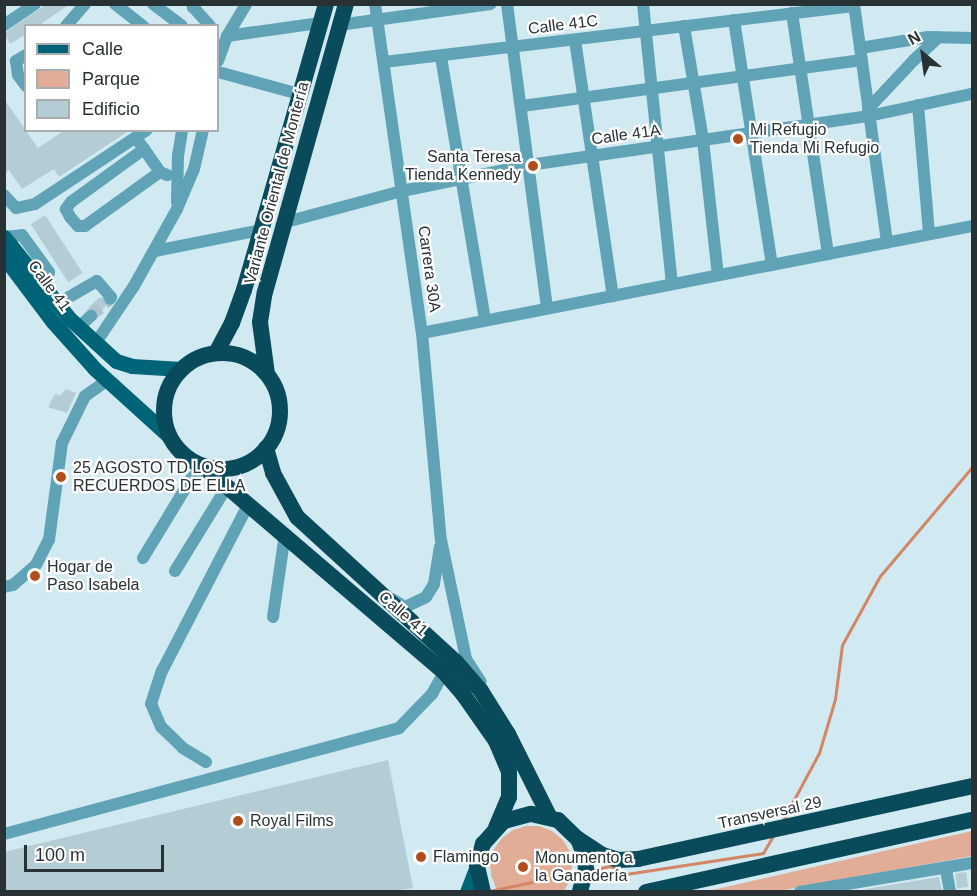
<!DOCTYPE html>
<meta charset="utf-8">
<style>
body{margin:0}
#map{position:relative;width:977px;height:896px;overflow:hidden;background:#d1e9f0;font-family:Arial,sans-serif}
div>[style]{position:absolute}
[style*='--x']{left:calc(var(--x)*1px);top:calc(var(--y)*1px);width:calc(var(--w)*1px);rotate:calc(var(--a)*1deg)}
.green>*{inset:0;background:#e2ad96}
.stream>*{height:3px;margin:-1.5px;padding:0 1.5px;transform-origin:1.5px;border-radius:1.5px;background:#d28666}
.building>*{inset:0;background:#b4ccd3;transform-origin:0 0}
.minor-tunnel>*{height:12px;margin-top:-6px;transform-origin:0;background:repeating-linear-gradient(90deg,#afc4cb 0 12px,transparent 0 18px)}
.minor>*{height:12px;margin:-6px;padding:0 6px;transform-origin:6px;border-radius:6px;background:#60a3b6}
.major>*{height:15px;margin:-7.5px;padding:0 7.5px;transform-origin:7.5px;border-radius:7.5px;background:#006478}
.highway>*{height:16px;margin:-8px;padding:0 8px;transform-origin:8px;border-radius:8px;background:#094b5b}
.highway>.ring{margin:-8px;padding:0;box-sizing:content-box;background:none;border:16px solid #094b5b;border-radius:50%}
.dots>*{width:16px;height:16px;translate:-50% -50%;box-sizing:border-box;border:3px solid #fff;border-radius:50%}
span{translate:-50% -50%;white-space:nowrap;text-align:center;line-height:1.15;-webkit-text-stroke:4.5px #fff;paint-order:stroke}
.street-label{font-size:16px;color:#283235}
.poi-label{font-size:16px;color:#283235}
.left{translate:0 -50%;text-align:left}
.right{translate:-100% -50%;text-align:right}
.frame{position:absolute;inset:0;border:6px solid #283235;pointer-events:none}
.legend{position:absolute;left:24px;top:24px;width:195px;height:108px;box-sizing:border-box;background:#fff;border:2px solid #a9adae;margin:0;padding:8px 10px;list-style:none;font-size:18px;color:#283235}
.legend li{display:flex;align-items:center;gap:12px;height:30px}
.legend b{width:30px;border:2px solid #a9adae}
.north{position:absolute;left:893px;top:24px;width:60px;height:60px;-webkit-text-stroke:4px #fff;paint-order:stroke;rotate:331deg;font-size:16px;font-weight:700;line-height:24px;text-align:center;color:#283235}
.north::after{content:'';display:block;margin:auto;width:21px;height:27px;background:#283235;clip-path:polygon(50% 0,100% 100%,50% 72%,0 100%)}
.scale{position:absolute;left:24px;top:845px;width:140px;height:27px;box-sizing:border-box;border:3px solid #283235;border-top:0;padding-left:8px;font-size:18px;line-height:21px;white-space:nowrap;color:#283235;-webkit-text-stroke:4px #fff;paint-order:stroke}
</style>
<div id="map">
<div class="green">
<div style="clip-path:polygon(526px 826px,539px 826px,552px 831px,563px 840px,570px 852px,572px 865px,571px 878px,564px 891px,499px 891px,496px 888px,491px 875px,490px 862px,494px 849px,502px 838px,513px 830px)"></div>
<div style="clip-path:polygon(972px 831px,972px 856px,779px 891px,704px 892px)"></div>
</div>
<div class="stream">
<div style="--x:783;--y:820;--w:76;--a:-61.8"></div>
<div style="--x:819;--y:753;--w:56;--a:-73.5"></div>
<div style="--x:835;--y:699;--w:54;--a:-82.6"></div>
<div style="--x:842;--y:645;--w:79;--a:-61.2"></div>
<div style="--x:880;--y:576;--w:143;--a:-49.8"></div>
<div style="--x:592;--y:870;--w:18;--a:-13"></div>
<div style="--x:610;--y:866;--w:18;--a:27"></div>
<div style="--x:626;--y:874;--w:139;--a:-8.7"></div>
<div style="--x:763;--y:853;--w:20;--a:-60"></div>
<div style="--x:489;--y:891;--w:93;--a:-11.8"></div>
</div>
<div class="building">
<div style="clip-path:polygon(47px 4px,70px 4px,38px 26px,26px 26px,26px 34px,10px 44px,4px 33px)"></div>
<div style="clip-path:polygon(4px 99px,38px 148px,65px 130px,130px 130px,59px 177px,54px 169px,22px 189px,9px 170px,4px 174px)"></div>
<div style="left:45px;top:215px;width:69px;height:17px;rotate:57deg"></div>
<div style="clip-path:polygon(100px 297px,106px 306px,99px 313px,93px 308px,86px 310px)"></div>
<div style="clip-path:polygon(66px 389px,76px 393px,67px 413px,48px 407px,55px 394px,60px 396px)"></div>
<div style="clip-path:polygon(388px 760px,413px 888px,393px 891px,4px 891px,4px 852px)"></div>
<div style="left:966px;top:872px;width:15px;height:11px;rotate:82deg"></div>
<div style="clip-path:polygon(939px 877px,942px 891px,866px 891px,866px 889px)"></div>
</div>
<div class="minor-tunnel">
<div style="--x:91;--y:316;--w:25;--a:-42"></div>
</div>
<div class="minor">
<div style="--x:115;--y:4;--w:36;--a:38"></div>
<div style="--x:153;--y:4;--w:36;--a:37"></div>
<div style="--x:195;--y:4;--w:4;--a:124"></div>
<div style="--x:193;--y:7;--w:25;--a:48"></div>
<div style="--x:375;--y:4;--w:332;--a:81.9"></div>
<div style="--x:422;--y:333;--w:208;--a:84.8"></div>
<div style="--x:441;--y:540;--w:122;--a:78.1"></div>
<div style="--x:466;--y:659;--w:27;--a:57"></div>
<div style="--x:507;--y:4;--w:307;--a:82.5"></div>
<div style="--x:643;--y:4;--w:281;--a:84.1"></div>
<div style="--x:854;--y:4;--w:241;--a:82.1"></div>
<div style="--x:792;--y:13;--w:244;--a:81.5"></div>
<div style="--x:734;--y:20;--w:248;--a:81.2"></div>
<div style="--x:4;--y:25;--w:37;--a:-34"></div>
<div style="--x:339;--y:25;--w:153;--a:-7.9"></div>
<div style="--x:66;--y:26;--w:29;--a:-49"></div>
<div style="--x:684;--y:26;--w:116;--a:80.5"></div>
<div style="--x:703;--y:140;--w:136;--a:83.7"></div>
<div style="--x:227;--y:36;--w:94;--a:-8"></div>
<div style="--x:575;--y:40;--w:259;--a:81.6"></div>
<div style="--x:860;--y:48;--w:69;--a:-9.2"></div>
<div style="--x:928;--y:37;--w:44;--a:1.3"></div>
<div style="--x:26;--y:55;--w:12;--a:149"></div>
<div style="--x:16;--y:61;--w:14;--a:82"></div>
<div style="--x:18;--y:75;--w:14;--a:54"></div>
<div style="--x:441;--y:57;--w:267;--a:80.5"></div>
<div style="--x:218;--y:61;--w:27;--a:-70"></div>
<div style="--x:227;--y:36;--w:37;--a:-59"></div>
<div style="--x:384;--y:62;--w:473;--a:-6.8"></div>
<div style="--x:218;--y:72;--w:84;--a:15.2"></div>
<div style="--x:918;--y:105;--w:129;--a:85.1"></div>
<div style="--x:522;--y:106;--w:343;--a:-7.7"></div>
<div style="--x:868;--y:109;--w:67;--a:-46.8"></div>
<div style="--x:914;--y:60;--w:33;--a:-43"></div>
<div style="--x:136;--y:138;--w:14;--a:54"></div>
<div style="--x:144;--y:149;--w:90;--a:144"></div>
<div style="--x:71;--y:202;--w:9;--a:126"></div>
<div style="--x:66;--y:209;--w:9;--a:63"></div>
<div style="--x:70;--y:217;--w:12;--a:48"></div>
<div style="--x:78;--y:226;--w:7;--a:0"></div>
<div style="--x:85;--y:226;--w:92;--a:-35.8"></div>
<div style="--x:144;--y:149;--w:28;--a:55"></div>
<div style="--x:160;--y:172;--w:8;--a:23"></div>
<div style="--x:4;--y:195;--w:18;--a:47"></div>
<div style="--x:16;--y:208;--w:19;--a:-12"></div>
<div style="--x:35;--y:204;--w:134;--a:-33.5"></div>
<div style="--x:177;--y:202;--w:46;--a:-88.8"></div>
<div style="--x:178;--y:156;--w:26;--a:-81"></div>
<div style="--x:286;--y:222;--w:120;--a:-15"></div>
<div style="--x:402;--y:191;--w:130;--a:-11.6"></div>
<div style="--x:529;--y:165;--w:344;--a:-8.2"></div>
<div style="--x:869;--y:116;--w:105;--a:-12.1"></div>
<div style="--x:4;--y:237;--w:18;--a:-6"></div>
<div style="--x:22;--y:235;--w:46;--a:53.9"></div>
<div style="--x:49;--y:272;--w:16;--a:104"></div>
<div style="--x:155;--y:251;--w:108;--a:-11.2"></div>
<div style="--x:57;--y:304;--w:46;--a:-29.9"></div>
<div style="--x:97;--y:281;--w:21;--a:49"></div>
<div style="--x:111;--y:297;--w:2;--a:117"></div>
<div style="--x:78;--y:328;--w:18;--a:-43"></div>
<div style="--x:422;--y:333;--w:560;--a:-11.01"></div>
<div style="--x:95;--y:344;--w:70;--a:-56.1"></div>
<div style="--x:134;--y:286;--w:88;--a:-60.8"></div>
<div style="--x:177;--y:209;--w:43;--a:-67"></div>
<div style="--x:194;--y:169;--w:40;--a:-77"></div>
<div style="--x:143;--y:558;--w:92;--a:-58.7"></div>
<div style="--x:191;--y:479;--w:18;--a:-43"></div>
<div style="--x:175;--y:571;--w:101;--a:-58.4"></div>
<div style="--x:4;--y:587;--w:9;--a:-13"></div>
<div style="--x:13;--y:585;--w:30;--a:-41"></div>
<div style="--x:36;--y:565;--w:28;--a:-63"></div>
<div style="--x:49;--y:540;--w:98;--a:-82.4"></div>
<div style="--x:62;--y:443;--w:52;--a:-63.9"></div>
<div style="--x:85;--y:396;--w:28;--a:-35"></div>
<div style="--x:392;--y:599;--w:15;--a:32"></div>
<div style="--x:405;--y:607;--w:23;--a:-25"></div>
<div style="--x:426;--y:597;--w:15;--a:-58"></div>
<div style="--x:434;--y:584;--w:37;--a:-81"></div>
<div style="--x:273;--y:617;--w:84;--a:-81.8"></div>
<div style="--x:206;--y:762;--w:27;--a:-149"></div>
<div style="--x:183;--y:748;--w:30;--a:-136"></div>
<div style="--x:161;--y:727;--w:25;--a:-113"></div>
<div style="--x:151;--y:704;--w:35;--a:-72"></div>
<div style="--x:162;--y:671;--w:189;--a:-62.6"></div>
<div style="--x:4;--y:834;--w:409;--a:-15"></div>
<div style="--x:399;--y:728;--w:47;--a:-45.9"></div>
<div style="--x:432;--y:694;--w:25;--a:-61"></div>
<div style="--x:946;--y:869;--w:23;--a:80"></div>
<div style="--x:800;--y:892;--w:174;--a:-9.6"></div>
</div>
<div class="major">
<div style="--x:4;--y:237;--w:105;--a:51.2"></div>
<div style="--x:70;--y:319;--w:62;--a:42.4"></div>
<div style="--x:116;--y:361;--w:17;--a:17"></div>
<div style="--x:132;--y:366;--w:49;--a:3.5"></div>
<div style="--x:4;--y:257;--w:81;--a:53"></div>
<div style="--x:53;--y:322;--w:63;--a:48.2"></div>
<div style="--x:95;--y:369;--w:100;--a:42.2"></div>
<div style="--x:467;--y:892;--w:28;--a:-69"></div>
</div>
<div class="highway">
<div class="ring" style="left:164px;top:353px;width:100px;height:100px"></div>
<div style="--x:216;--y:353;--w:34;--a:-62"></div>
<div style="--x:232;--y:323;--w:35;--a:-70"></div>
<div style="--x:244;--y:290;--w:298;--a:-74"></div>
<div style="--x:267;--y:374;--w:52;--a:-97.7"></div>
<div style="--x:260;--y:322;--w:30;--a:-81"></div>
<div style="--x:265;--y:292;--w:299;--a:-74.3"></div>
<div style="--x:266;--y:448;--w:26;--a:74"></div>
<div style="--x:273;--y:473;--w:50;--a:61.4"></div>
<div style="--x:297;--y:517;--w:215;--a:42.4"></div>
<div style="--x:456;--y:662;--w:38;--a:49"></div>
<div style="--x:481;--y:691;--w:51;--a:57.9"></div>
<div style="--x:508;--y:734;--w:92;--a:63.4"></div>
<div style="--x:204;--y:467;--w:316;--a:40.5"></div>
<div style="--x:444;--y:672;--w:29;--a:49"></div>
<div style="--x:463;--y:694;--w:57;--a:54.9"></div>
<div style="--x:496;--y:741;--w:33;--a:67"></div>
<div style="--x:509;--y:771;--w:26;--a:90"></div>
<div style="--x:509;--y:797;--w:33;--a:113"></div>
<div style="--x:578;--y:839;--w:30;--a:33"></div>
<div style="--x:603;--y:855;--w:16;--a:18"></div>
<div style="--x:618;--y:860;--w:20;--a:-3"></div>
<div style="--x:638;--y:859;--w:342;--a:-12.3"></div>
<div style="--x:483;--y:892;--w:27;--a:-103"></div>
<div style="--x:477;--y:866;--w:23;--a:-75"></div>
<div style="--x:483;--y:844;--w:31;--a:-48"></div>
<div style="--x:504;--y:821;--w:28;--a:-15"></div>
<div style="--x:531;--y:814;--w:28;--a:13"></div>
<div style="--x:558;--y:820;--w:28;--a:44"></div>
<div style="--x:578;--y:839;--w:18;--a:68"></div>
<div style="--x:585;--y:856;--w:13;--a:86"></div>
<div style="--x:586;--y:869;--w:24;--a:105"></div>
<div style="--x:646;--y:892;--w:334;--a:-12.5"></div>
</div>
<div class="dots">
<div style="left:738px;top:139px;background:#b24e1b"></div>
<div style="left:533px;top:166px;background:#b24e1b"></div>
<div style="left:61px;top:477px;background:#b24e1b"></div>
<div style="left:35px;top:576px;background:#b24e1b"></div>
<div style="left:238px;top:821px;background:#b24e1b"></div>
<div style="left:421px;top:857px;background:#b24e1b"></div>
<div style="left:523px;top:867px;background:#b24e1b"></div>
</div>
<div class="street-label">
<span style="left:563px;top:25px;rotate:-7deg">Calle 41C</span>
<span style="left:626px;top:135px;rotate:-8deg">Calle 41A</span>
<span style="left:277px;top:183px;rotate:-75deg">Variante Oriental de Montería</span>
<span style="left:429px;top:269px;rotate:82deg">Carrera 30A</span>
<span style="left:49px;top:286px;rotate:53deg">Calle 41</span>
<span style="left:403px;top:614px;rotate:41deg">Calle 41</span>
<span style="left:770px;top:813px;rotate:-12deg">Transversal 29</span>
</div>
<div class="poi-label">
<span class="left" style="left:750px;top:139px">Mi Refugio<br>Tienda Mi Refugio</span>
<span class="right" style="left:521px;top:166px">Santa Teresa<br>Tienda Kennedy</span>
<span class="left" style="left:73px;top:477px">25 AGOSTO TD LOS<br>RECUERDOS DE ELLA</span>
<span class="left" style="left:47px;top:576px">Hogar de<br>Paso Isabela</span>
<span class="left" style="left:250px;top:821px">Royal Films</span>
<span class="left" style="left:433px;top:857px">Flamingo</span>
<span class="left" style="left:535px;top:867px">Monumento a<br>la Ganadería</span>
</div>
<div class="frame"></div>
<ul class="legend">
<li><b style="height:8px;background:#006478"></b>Calle</li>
<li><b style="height:16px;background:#e2ad96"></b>Parque</li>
<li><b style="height:16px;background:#b4ccd3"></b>Edificio</li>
</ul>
<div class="north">N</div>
<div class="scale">100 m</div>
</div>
